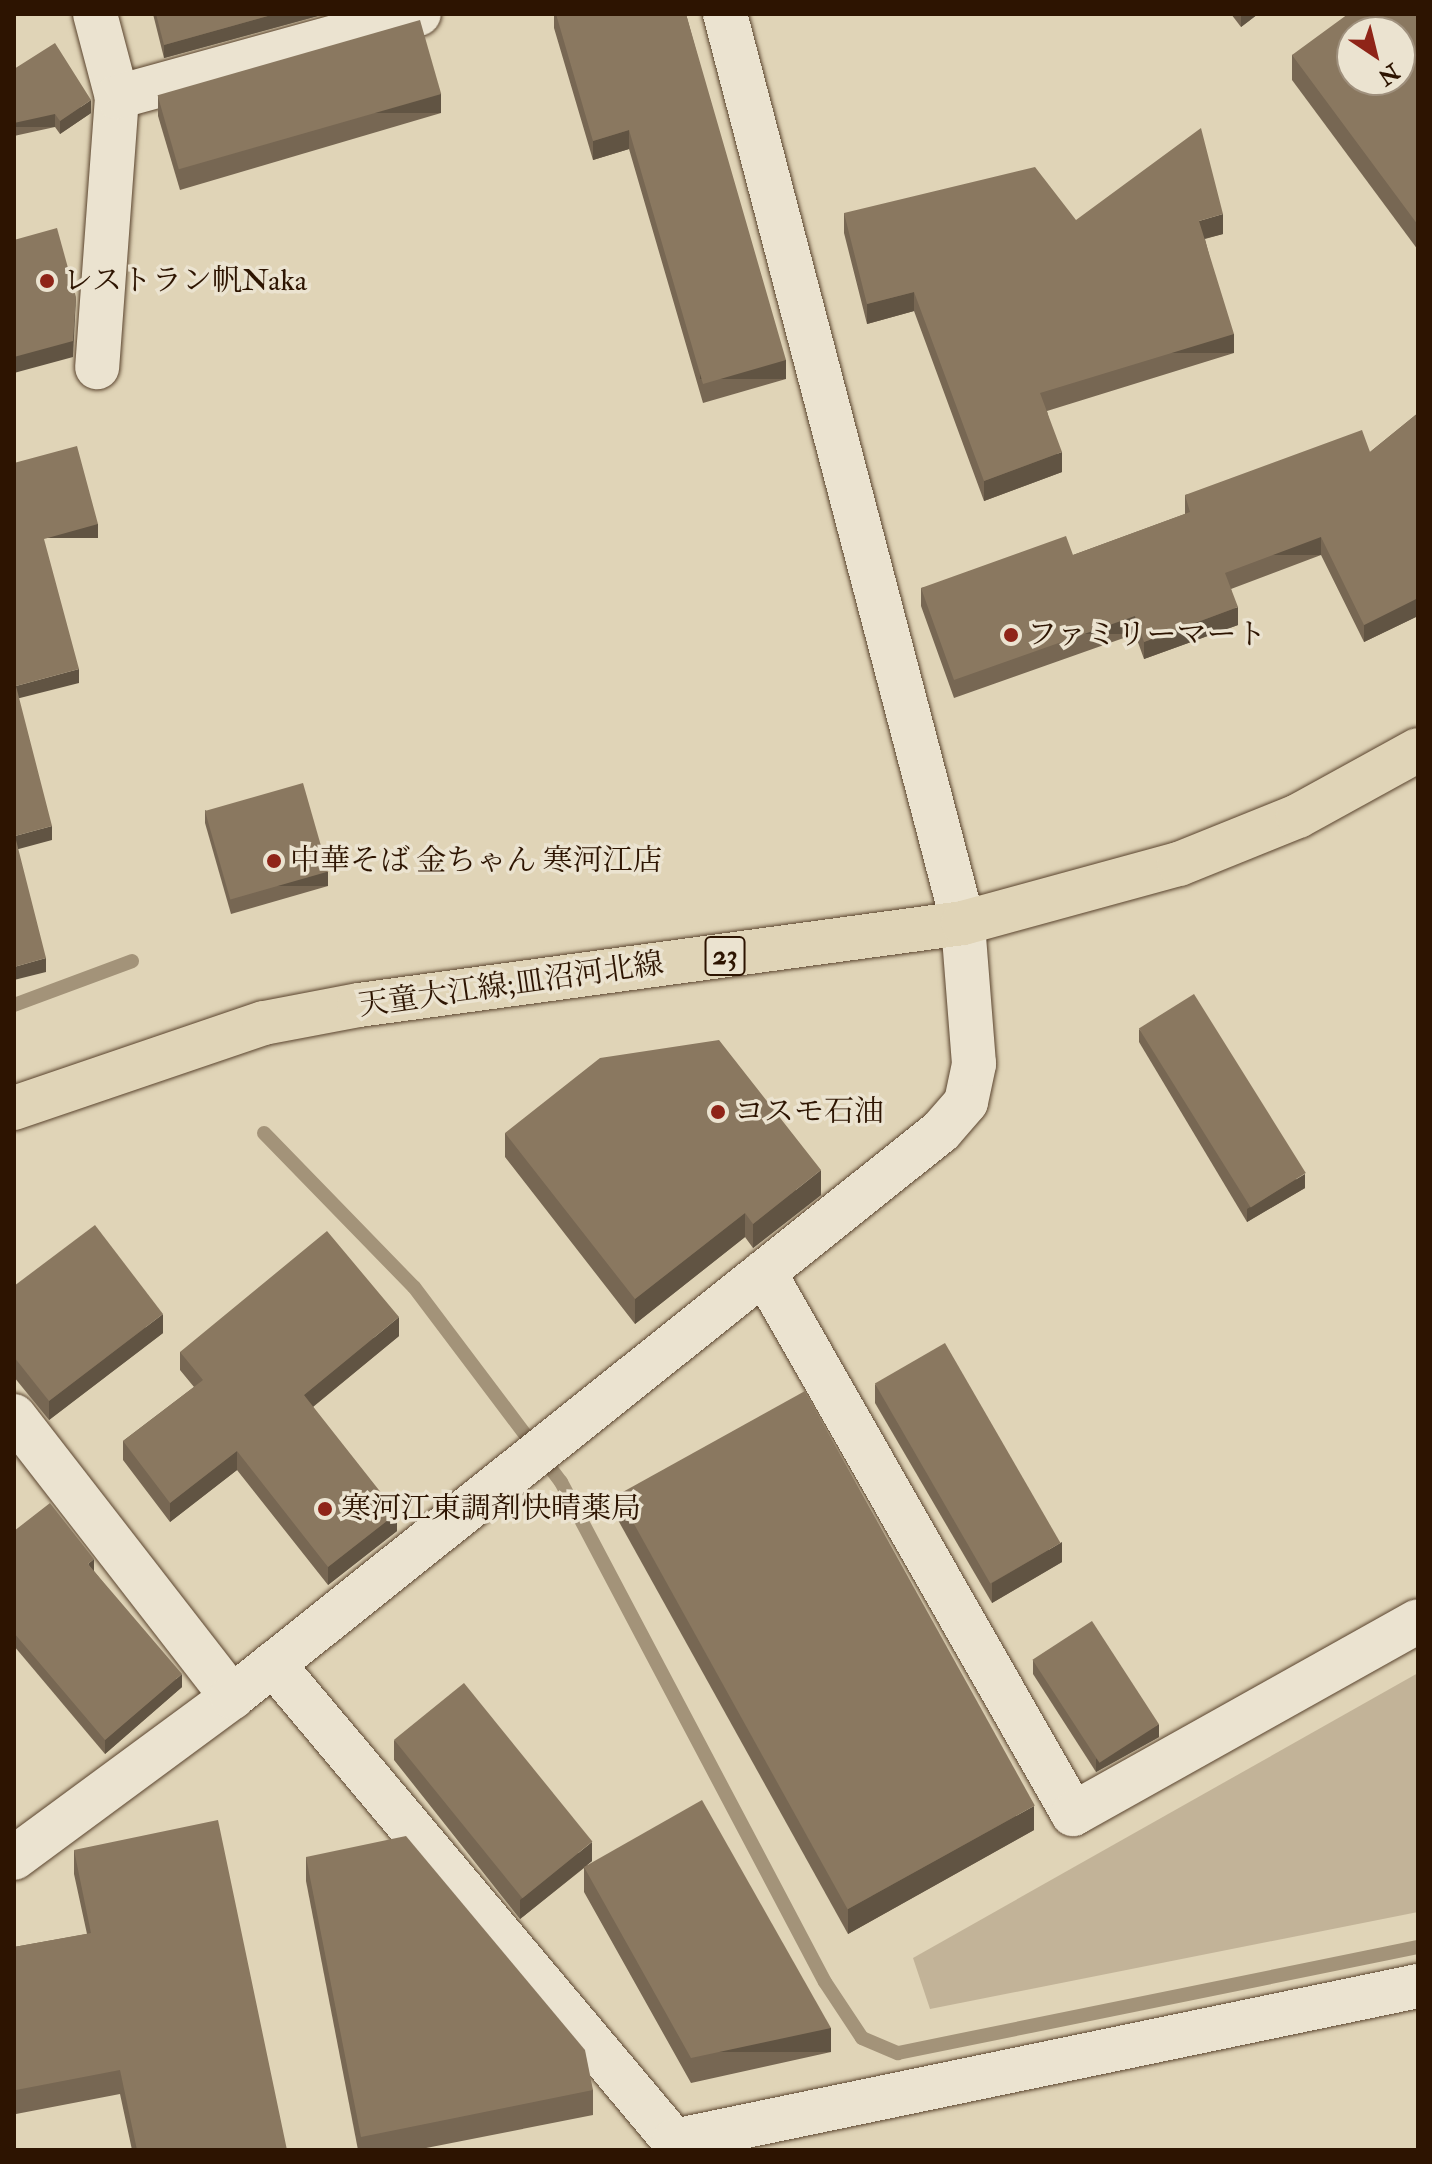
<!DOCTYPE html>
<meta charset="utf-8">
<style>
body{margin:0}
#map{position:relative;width:1432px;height:2164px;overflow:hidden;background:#e0d4b7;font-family:"IM FELL Double Pica","Noto Serif JP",serif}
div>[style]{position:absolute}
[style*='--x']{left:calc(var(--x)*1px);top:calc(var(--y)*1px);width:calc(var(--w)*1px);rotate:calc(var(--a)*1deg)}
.green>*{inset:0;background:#c2b398}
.stream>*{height:14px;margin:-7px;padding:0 7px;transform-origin:7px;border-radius:7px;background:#a39379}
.roads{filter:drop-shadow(0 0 2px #5a442e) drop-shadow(0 0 2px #5a442e)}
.minor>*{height:44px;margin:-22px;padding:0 22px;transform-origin:22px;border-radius:22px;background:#ebe3d0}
.major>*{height:44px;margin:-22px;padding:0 22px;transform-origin:22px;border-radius:22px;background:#e0d4b7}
.wall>*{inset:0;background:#776753}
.shaded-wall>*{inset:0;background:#615443;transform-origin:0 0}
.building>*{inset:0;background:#8a7860;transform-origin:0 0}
.dots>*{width:22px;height:22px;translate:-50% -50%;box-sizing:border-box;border:4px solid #ebe3d0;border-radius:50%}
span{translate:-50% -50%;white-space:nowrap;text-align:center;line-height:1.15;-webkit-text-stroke:7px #ebe3d0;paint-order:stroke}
.shield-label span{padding:2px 6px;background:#ebe3d0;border:2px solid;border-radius:6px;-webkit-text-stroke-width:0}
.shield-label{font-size:28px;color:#2d1401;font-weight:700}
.poi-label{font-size:30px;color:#2d1401}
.left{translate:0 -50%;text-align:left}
.street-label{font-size:30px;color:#2d1401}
.frame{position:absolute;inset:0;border:16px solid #2d1401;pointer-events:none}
.north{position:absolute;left:1336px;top:16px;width:80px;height:80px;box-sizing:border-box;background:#ebe3d0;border:2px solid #9f907d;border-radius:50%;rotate:145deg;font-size:22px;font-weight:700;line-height:32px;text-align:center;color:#2d1401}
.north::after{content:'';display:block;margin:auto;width:28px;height:36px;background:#8f2418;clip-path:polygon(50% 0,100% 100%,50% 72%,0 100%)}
</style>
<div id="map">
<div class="green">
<div style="clip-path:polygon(1418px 1673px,1418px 1912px,930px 2009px,913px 1958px)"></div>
</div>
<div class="stream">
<div style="--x:14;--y:1005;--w:126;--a:-20.4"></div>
<div style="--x:264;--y:1133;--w:215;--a:45.8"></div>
<div style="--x:414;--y:1287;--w:244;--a:53"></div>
<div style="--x:561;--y:1482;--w:565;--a:62.17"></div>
<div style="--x:825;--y:1982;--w:67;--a:56.5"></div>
<div style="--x:862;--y:2038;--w:39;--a:23"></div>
<div style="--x:898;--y:2053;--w:531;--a:-11.52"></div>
</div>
<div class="roads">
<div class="minor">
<div style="--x:95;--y:14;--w:86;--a:75.2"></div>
<div style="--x:117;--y:97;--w:271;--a:94.2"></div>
<div style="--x:117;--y:97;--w:313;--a:-15.4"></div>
<div style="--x:764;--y:1272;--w:624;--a:60.31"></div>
<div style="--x:1073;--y:1814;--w:395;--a:-29.2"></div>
<div style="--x:14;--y:1416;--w:356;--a:52.2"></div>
<div style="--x:273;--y:1664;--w:623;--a:49.95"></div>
<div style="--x:674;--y:2141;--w:760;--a:-11.77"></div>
<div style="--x:14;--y:1858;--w:271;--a:-36.4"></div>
<div style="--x:232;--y:1697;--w:907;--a:-38.6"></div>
<div style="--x:941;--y:1131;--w:38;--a:-49"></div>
<div style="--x:966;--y:1102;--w:39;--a:-78"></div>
<div style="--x:974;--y:1064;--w:141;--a:-94.5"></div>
<div style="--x:963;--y:923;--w:940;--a:-104.67"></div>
</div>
<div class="major">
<div style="--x:14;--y:1108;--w:264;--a:-18.8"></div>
<div style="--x:264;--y:1023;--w:97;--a:-10.7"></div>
<div style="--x:359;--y:1005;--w:610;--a:-7.73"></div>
<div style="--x:963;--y:923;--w:224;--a:-15.3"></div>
<div style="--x:1179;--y:864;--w:128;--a:-22"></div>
<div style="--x:1298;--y:816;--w:137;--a:-28.8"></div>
</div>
</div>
<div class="wall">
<div style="clip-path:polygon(153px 14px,325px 14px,164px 58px)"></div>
<div style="clip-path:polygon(554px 14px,686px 14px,786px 379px,703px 403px,629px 149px,593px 160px,554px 28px)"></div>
<div style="clip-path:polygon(1231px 14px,1258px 14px,1241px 27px)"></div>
<div style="clip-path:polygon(1418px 14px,1418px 250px,1292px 80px,1292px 55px)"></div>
<div style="clip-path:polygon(14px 69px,91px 113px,60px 134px,55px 127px,14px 136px)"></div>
<div style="clip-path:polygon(158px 96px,441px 113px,180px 190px,158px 116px)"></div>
<div style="clip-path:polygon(844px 213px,1076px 220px,1223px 234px,1205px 239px,1234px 353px,1047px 411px,1062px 472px,984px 501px,914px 311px,867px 324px,844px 233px)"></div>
<div style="clip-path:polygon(1418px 413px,1418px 616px,1364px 642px,1321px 555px,1231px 589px,1238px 625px,1144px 659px,1135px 634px,954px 698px,921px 606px,921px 588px,1073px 555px,1185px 514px,1185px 495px,1370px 452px)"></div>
<div style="clip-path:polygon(205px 810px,328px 886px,231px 914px,205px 823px)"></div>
<div style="clip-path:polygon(1139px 1029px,1305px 1188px,1247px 1222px,1139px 1042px)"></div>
<div style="clip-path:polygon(505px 1133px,821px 1195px,753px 1248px,745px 1237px,635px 1324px,505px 1157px)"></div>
<div style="clip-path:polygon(14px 1286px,163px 1333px,49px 1420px,14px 1377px)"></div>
<div style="clip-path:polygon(399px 1336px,313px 1407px,397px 1531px,328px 1585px,237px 1470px,170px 1522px,123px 1460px,123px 1441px,194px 1387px,180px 1370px,180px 1352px)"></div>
<div style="clip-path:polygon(875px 1384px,1062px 1562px,992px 1603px,875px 1403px)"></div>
<div style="clip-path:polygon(618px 1495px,1034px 1830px,848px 1934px,618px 1520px)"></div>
<div style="clip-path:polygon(14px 1531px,94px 1571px,182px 1687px,105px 1754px,14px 1646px)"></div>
<div style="clip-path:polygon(1033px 1660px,1159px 1737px,1096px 1772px,1033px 1674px)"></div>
<div style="clip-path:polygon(394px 1740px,592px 1861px,587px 1865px,831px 2052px,691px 2083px,584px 1892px,584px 1868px,520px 1919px,394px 1760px)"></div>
<div style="clip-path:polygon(74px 1850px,287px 2150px,132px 2150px,120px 2094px,16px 2114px,14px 2104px,14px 1947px,87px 1934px,74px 1874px)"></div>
<div style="clip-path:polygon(306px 1857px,593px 2090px,593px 2115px,416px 2150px,358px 2150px,306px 1881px)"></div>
</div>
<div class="shaded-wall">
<div style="clip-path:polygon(275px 14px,325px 14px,164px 58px,164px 45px)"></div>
<div style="clip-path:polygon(1241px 14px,1258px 14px,1241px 27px)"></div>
<div style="left:441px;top:94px;width:19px;height:272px;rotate:90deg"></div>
<div style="clip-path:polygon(91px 100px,91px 113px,60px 134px,60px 121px)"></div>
<div style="left:55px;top:114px;width:13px;height:42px;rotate:90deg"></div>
<div style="clip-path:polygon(629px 130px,629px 149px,593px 160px,593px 141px)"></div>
<div style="clip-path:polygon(1223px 214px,1223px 234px,1199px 240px,1199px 221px)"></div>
<div style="clip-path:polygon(914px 292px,914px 311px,867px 324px,867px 304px)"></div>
<div style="clip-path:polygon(76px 297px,73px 357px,14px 373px,14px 357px)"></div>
<div style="left:1234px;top:334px;width:19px;height:203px;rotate:90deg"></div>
<div style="left:786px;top:360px;width:19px;height:86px;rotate:90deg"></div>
<div style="clip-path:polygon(1062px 452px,1062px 472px,984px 501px,984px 481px)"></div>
<div style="left:98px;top:524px;width:14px;height:56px;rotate:90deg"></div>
<div style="left:1321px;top:537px;width:18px;height:103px;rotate:90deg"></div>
<div style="clip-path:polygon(1418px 598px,1418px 616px,1364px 642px,1364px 625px)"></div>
<div style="clip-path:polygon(1238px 607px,1238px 625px,1144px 659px,1144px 642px)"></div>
<div style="left:1135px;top:616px;width:18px;height:192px;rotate:90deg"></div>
<div style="clip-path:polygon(79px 669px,79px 683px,16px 699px,16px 686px)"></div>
<div style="clip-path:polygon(52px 826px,52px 840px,15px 850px,15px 836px)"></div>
<div style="left:328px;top:872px;width:14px;height:101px;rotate:90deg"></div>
<div style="clip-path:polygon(46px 958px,46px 972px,14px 980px,14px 967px)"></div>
<div style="clip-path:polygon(821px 1170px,821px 1195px,753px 1248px,753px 1224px)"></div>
<div style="clip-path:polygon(1305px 1174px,1305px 1188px,1247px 1222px,1247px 1209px)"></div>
<div style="clip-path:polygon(745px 1213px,745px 1237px,635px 1324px,635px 1299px)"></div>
<div style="clip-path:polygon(163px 1314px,163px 1333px,49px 1420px,49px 1401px)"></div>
<div style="clip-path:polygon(399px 1317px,399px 1336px,304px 1414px,304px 1395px)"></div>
<div style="clip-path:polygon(237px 1451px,237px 1470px,170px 1522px,170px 1503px)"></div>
<div style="clip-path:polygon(397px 1513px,397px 1531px,328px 1585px,328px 1567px)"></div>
<div style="clip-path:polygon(1062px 1542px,1062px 1562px,992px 1603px,992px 1583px)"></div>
<div style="clip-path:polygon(94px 1559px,94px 1573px,88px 1564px)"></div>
<div style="clip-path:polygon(182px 1674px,182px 1687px,105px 1754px,105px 1740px)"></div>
<div style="clip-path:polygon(1159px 1724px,1159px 1737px,1096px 1772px,1096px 1759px)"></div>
<div style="clip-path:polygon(1034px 1806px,1034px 1830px,848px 1934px,848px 1909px)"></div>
<div style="clip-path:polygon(592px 1842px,592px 1861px,520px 1919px,520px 1900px)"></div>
<div style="left:831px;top:2028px;width:24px;height:143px;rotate:90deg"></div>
</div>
<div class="building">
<div style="clip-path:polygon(156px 14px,275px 14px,164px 45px)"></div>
<div style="clip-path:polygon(556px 14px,686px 14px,786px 360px,703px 384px,629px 130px,593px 141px)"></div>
<div style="clip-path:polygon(evenodd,1348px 14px,1418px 14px,1418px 225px,1292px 55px,1348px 14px,1352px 32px,1400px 32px,1400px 80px,1352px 80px,1352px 32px)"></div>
<div style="left:420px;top:20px;width:77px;height:273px;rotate:74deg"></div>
<div style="clip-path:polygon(55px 43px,91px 100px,60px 121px,55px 114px,14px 123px,14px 69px)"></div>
<div style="clip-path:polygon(1201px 128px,1223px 214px,1199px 221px,1234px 334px,1040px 393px,1062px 452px,984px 481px,914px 292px,867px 304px,844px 213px,1035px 167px,1076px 220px)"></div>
<div style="clip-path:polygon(57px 228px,76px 297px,73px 341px,14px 357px,14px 240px)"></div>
<div style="clip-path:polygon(1418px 413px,1418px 598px,1364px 625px,1321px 537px,1225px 573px,1238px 607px,1144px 642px,1135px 616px,954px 680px,921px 588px,1066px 536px,1073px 555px,1190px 512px,1185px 495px,1362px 430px,1370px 452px)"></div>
<div style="clip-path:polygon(77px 446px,98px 524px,44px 539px,79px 669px,16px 686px,52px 826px,15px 836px,46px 958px,14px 967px,14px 463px)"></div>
<div style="left:303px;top:783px;width:92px;height:102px;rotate:74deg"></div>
<div style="left:1194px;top:994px;width:211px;height:65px;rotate:58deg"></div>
<div style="clip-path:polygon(719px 1040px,821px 1170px,753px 1224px,745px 1213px,635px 1299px,505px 1133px,600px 1058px)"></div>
<div style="clip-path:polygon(95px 1225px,163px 1314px,49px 1401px,14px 1357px,14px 1286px)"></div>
<div style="clip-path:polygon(327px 1231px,399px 1317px,304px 1395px,397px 1513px,328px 1567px,237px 1451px,170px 1503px,123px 1441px,203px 1380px,180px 1352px)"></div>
<div style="left:945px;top:1343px;width:231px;height:81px;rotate:60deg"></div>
<div style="left:805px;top:1391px;width:474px;height:214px;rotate:61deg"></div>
<div style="clip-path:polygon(50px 1503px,94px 1559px,88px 1564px,182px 1674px,105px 1740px,14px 1633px,14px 1531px)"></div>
<div style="left:1092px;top:1621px;width:123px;height:71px;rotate:57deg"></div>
<div style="left:464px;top:1683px;width:204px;height:90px;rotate:51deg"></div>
<div style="clip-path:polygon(702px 1800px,831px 2028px,691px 2058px,584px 1867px)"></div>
<div style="clip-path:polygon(218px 1820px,287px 2150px,137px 2150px,120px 2070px,16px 2090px,14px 2080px,14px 1947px,91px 1933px,74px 1850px)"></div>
<div style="clip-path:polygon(406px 1836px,585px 2050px,593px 2090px,361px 2137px,306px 1857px)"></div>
</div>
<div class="dots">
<div style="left:47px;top:281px;background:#8f2418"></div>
<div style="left:1011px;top:635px;background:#8f2418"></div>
<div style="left:274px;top:861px;background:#8f2418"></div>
<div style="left:718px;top:1112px;background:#8f2418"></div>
<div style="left:325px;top:1509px;background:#8f2418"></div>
</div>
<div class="shield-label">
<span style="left:725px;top:956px">23</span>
</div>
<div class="poi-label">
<span class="left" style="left:63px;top:281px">レストラン帆Naka</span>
<span class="left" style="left:1027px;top:635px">ファミリーマート</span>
<span class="left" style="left:290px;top:861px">中華そば 金ちゃん 寒河江店</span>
<span class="left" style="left:734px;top:1112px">コスモ石油</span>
<span class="left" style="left:341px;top:1509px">寒河江東調剤快晴薬局</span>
</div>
<div class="street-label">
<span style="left:511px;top:985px;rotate:-8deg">天童大江線;皿沼河北線</span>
</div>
<div class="frame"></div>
<div class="north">N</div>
</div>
